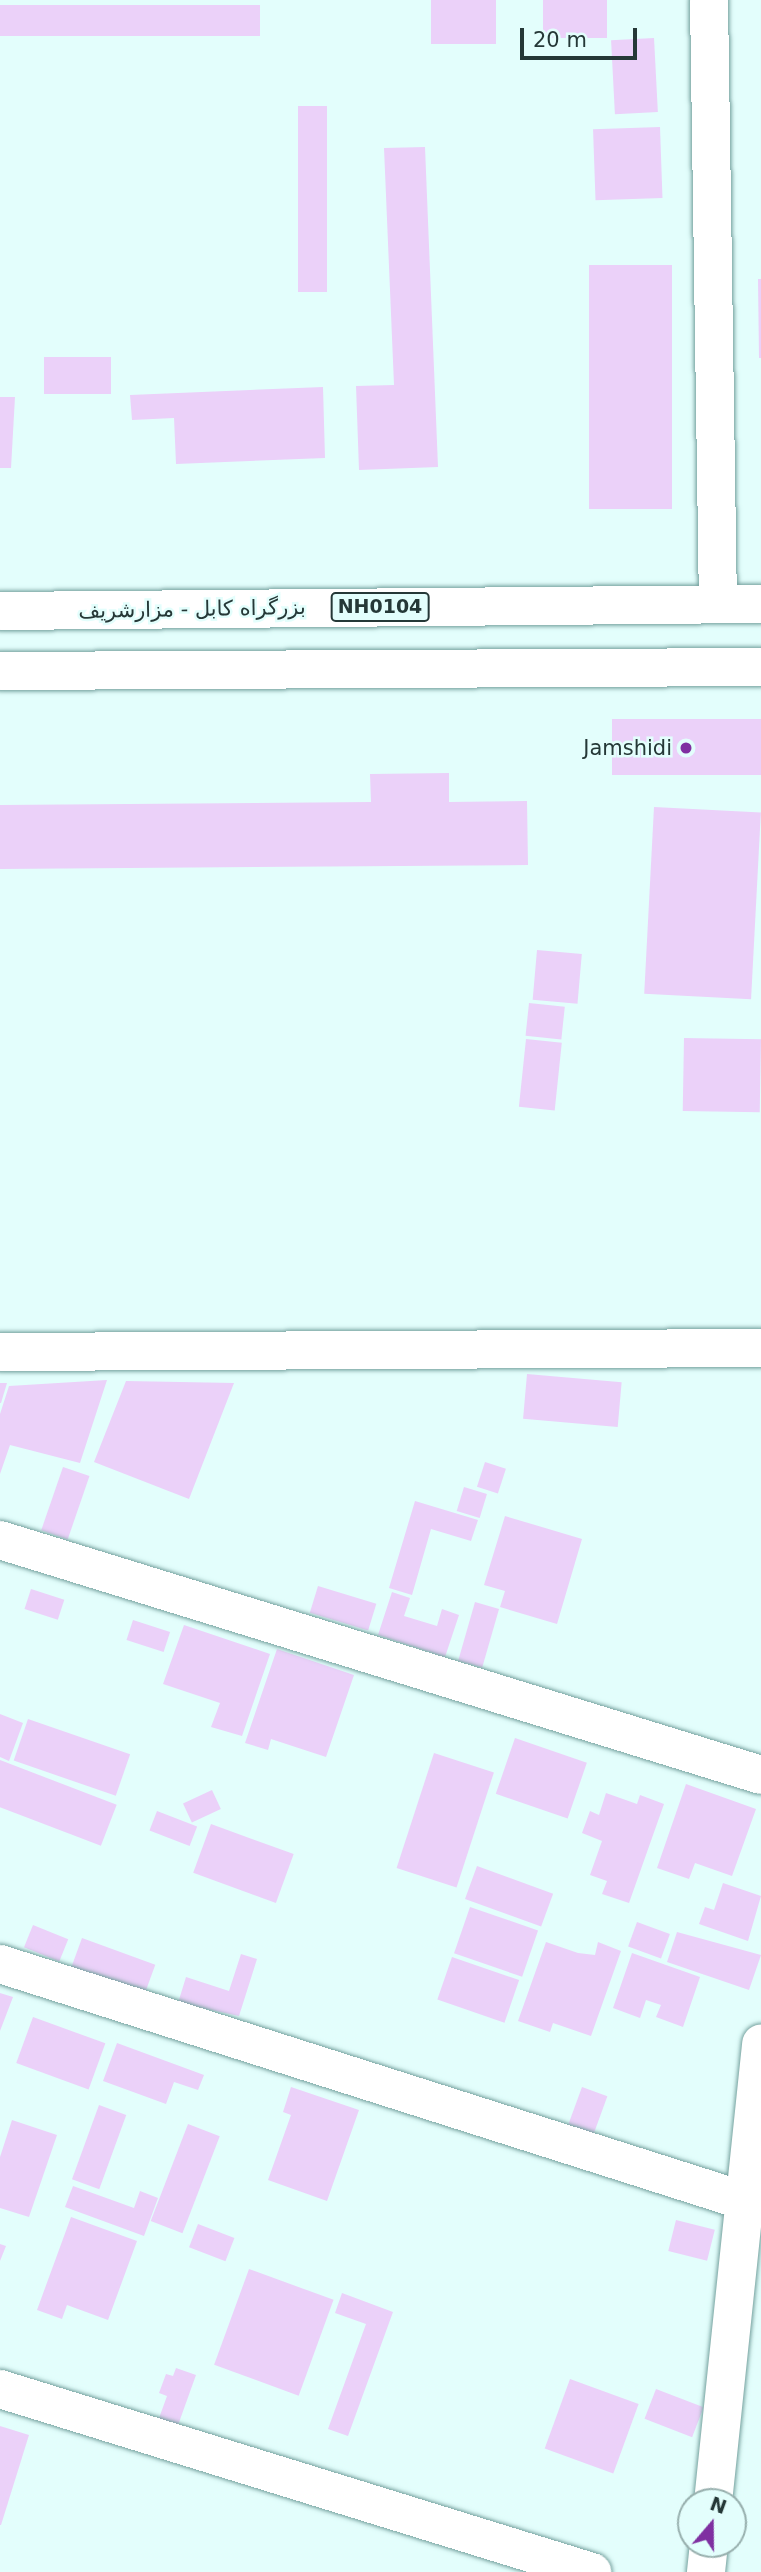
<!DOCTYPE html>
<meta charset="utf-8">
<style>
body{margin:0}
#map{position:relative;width:761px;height:2572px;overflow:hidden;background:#e3fefc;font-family:"DejaVu Sans","Noto Sans Arabic",sans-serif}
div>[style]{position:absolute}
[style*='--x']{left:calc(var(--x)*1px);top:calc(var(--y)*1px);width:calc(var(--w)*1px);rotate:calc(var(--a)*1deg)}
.building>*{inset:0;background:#ebd1f9;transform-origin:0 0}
.roads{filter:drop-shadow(0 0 2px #75a19e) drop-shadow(0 0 2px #75a19e)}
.minor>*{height:38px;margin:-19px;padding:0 19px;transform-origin:19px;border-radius:19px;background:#fff}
.trunk>*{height:38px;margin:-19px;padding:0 19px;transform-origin:19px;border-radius:19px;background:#fff}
.dots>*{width:19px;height:19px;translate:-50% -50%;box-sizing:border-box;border:4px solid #e3fefc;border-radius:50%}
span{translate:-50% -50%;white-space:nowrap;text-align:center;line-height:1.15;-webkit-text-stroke:5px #e3fefc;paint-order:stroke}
.shield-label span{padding:2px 5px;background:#e3fefc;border:2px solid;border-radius:5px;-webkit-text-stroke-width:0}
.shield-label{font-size:19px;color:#253837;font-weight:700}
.street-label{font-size:21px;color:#253837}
.poi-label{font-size:21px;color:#253837}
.right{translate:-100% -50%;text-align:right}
.north{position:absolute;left:677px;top:2488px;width:70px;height:70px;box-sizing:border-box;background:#e3fefc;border:2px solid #97afad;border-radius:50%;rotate:20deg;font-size:19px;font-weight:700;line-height:28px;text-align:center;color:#253837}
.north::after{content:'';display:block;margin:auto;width:24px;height:32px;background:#7f30a1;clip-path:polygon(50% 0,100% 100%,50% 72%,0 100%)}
.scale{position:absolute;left:520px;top:28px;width:117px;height:32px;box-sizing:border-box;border:4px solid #253837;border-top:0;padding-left:9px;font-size:21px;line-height:24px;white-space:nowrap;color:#253837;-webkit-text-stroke:5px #e3fefc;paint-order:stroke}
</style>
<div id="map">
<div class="building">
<div style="left:431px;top:0;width:65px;height:44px"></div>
<div style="left:543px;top:0;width:64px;height:38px"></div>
<div style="left:0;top:5px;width:260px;height:31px"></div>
<div style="left:654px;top:38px;width:74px;height:43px;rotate:87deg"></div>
<div style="left:298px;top:106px;width:29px;height:186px"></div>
<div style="left:660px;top:127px;width:71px;height:67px;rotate:88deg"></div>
<div style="clip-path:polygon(425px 147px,438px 467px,359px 470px,356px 386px,394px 385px,384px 148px)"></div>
<div style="left:589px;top:265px;width:83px;height:244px"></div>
<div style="clip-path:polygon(758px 279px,761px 279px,761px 358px,759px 358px)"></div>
<div style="left:44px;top:357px;width:67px;height:37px"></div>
<div style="clip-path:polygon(323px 387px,325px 458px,176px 464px,174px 418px,132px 420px,130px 395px)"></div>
<div style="clip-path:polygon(0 397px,15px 397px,11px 468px,0 468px)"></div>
<div style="left:761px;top:719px;width:56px;height:149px;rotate:90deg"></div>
<div style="clip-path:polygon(449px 773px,449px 802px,527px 801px,528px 865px,0 869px,0 805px,371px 802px,370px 774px)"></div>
<div style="left:654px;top:807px;width:107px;height:187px;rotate:3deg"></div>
<div style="left:537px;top:950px;width:45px;height:50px;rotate:5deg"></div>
<div style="left:529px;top:1003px;width:36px;height:33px;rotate:6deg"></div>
<div style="left:684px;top:1038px;width:77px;height:73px;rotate:1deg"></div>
<div style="left:526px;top:1039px;width:36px;height:68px;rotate:6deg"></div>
<div style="left:527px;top:1374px;width:95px;height:45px;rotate:5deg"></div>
<div style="clip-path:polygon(107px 1380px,80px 1463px,10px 1445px,0 1474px,0 1414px,9px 1386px)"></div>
<div style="clip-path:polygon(126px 1381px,234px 1383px,189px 1499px,94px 1462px)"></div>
<div style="clip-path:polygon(0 1383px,7px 1383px,1px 1403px,0 1403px)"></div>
<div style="left:485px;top:1462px;width:22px;height:26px;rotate:18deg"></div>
<div style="left:63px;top:1467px;width:28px;height:67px;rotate:19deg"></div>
<div style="left:464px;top:1487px;width:24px;height:25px;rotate:17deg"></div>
<div style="clip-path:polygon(415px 1501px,478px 1520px,471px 1541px,431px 1529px,412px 1595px,389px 1588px)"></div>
<div style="clip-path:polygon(505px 1516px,582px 1539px,557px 1624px,500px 1607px,505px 1591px,484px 1585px)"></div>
<div style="left:318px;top:1586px;width:61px;height:28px;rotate:17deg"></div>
<div style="left:31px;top:1589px;width:35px;height:21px;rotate:18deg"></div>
<div style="clip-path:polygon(392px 1592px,410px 1598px,404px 1616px,437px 1626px,442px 1609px,459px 1615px,445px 1657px,378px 1635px)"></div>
<div style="left:475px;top:1602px;width:25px;height:61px;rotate:16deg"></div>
<div style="left:133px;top:1620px;width:39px;height:21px;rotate:18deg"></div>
<div style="clip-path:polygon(184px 1625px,270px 1654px,242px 1736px,211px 1727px,220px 1703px,163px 1684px)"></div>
<div style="clip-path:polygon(277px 1649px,354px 1675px,326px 1757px,271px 1739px,268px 1750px,245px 1743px)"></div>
<div style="clip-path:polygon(0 1714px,23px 1723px,9px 1761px,0 1757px)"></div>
<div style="left:28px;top:1719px;width:108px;height:44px;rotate:19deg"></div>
<div style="left:515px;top:1738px;width:76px;height:59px;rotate:19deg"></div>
<div style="left:434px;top:1753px;width:63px;height:121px;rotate:18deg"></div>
<div style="left:0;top:1760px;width:125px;height:44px;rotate:21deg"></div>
<div style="clip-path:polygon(686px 1784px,756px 1809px,732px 1876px,695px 1863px,689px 1879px,657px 1868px)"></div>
<div style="left:212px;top:1790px;width:21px;height:32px;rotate:65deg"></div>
<div style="clip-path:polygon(606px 1793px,637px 1804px,640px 1795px,664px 1804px,629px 1903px,602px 1894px,607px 1881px,590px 1875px,602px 1841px,582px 1833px,590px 1811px,599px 1815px)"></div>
<div style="left:157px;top:1811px;width:43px;height:21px;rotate:21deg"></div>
<div style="left:211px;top:1824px;width:88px;height:52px;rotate:20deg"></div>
<div style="left:477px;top:1866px;width:81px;height:35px;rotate:20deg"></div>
<div style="clip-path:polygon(723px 1883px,761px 1896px,748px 1941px,699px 1924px,705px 1907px,714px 1910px)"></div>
<div style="left:470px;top:1907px;width:72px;height:49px;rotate:19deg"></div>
<div style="left:637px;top:1922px;width:35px;height:26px;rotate:20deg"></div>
<div style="left:33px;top:1925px;width:38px;height:24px;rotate:22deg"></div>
<div style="clip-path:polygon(677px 1932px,761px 1955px,749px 1990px,667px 1962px)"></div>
<div style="left:82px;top:1938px;width:78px;height:32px;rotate:20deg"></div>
<div style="clip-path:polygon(546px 1942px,578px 1953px,595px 1955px,598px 1942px,621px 1951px,591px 2036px,553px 2023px,550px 2032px,518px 2021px)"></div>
<div style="clip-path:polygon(632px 1953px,700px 1977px,683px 2027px,656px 2017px,661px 2005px,646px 2000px,640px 2018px,613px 2008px)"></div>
<div style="clip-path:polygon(241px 1954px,257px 1959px,239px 2016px,178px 2003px,186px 1977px,229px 1991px)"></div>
<div style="left:452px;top:1957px;width:71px;height:45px;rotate:19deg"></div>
<div style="clip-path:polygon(0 1993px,13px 1997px,0 2031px)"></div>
<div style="left:33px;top:2017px;width:77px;height:49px;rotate:20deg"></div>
<div style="clip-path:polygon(117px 2043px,204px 2075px,198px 2090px,174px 2082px,166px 2104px,103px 2081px)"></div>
<div style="clip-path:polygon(291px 2087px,359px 2110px,327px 2201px,268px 2180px,291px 2115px,283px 2112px)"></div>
<div style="left:582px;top:2087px;width:27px;height:40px;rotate:20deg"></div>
<div style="left:99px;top:2105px;width:29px;height:79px;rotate:20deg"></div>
<div style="clip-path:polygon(12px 2120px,57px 2135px,29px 2217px,0 2208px,0 2157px)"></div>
<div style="left:188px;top:2124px;width:34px;height:104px;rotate:21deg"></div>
<div style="clip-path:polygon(73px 2186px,134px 2208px,140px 2191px,158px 2198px,144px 2236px,65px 2207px)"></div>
<div style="clip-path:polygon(71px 2217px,137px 2241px,108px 2320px,67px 2305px,62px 2319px,37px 2310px)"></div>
<div style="left:676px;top:2220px;width:40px;height:32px;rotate:14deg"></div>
<div style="left:198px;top:2224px;width:39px;height:25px;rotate:21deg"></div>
<div style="clip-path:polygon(0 2244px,6px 2246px,0 2261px)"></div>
<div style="left:249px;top:2269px;width:90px;height:102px;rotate:20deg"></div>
<div style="clip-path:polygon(342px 2293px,393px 2312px,348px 2436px,328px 2429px,366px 2324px,335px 2313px)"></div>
<div style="clip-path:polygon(176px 2368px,196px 2375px,177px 2428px,158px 2421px,167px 2396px,159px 2393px,166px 2374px,173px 2376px)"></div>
<div style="left:570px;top:2379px;width:73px;height:74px;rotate:20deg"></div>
<div style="left:656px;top:2389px;width:51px;height:32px;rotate:21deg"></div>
<div style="clip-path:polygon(0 2426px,29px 2435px,1px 2525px,0 2525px)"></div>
</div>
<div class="roads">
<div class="minor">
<div style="--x:709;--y:0;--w:604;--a:89.15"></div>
<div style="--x:0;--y:1352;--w:761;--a:-0.3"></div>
<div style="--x:0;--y:1540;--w:796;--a:17.16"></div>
<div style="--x:0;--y:1964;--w:782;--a:17.65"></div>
<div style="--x:0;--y:2389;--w:620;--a:17.18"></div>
<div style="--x:713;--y:2502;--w:461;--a:-84"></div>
<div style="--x:706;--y:2572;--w:28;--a:-84"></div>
</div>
<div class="trunk">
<div style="--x:0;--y:611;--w:761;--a:-0.53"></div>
<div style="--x:0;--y:671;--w:761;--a:-0.3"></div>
</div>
</div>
<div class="dots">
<div style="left:686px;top:748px;background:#7f30a1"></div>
</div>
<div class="shield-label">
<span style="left:380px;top:607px">NH0104</span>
</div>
<div class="street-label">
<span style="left:192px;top:609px;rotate:-1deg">بزرگراه کابل - مزارشریف</span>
</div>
<div class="poi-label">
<span class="right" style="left:672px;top:748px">Jamshidi</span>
</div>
<div class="north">N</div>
<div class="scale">20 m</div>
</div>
